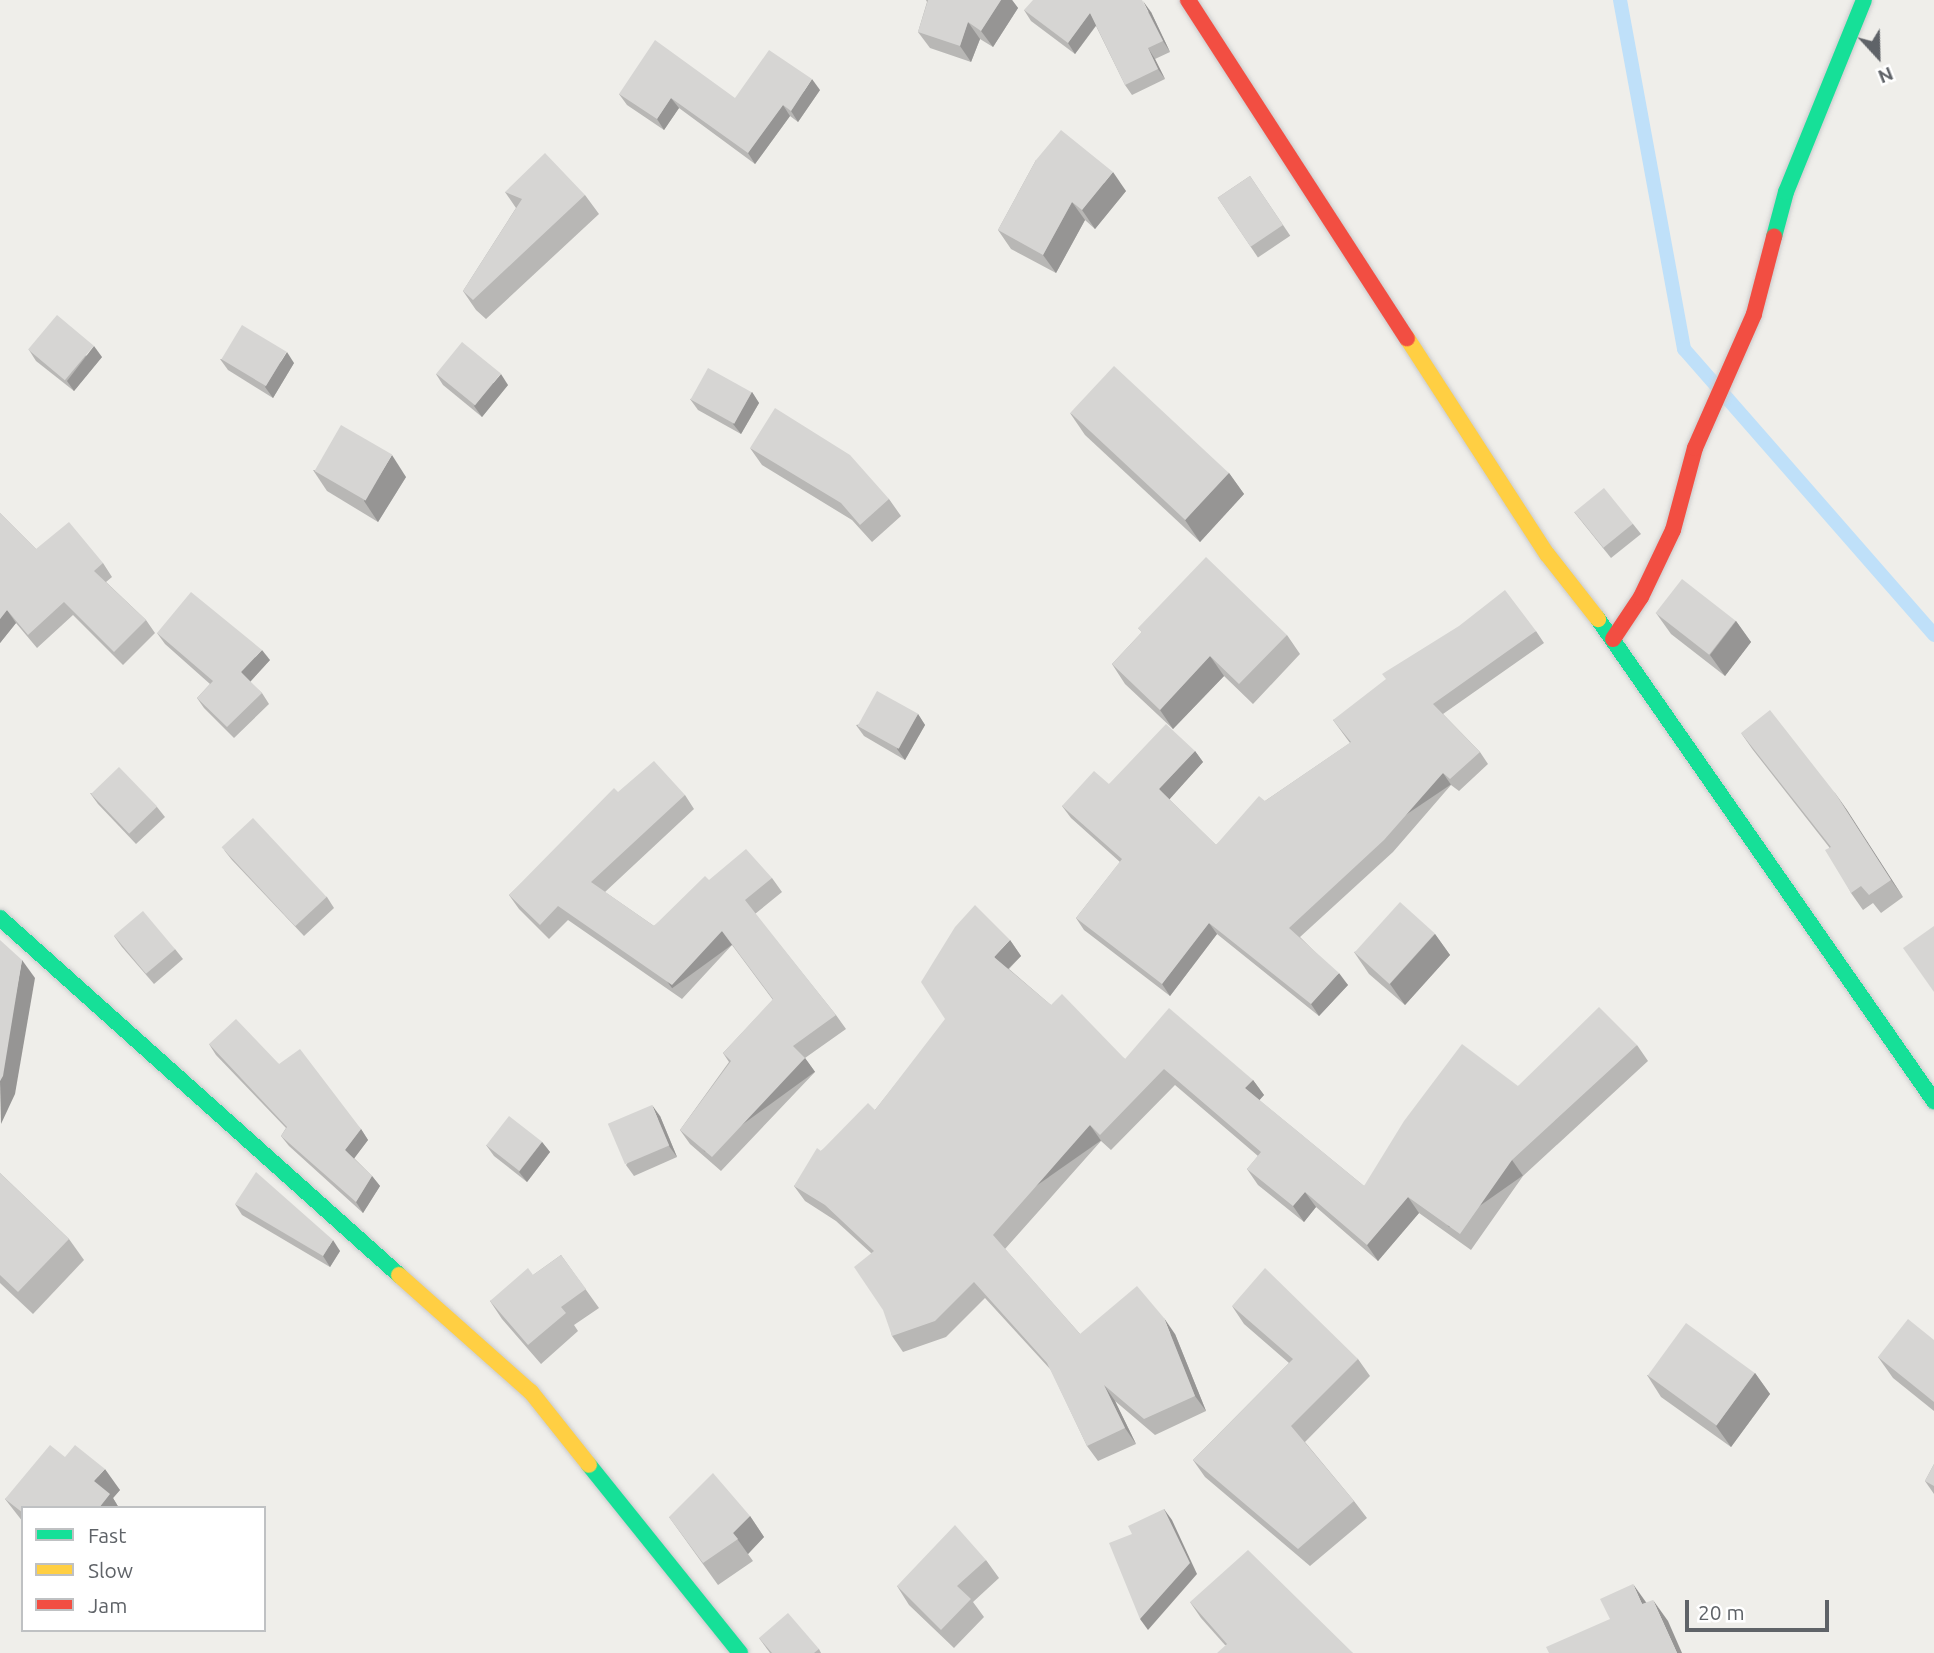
<!DOCTYPE html>
<style>
body{margin:0}
#map{position:relative;width:1934px;height:1653px;overflow:hidden;background:#efeeea;font-family:Ubuntu,sans-serif}
div>[style]{position:absolute}
[style*='--x']{left:calc(var(--x)*1px);top:calc(var(--y)*1px);width:calc(var(--w)*1px);rotate:calc(var(--a)*1deg)}
.stream>*{height:14px;margin:-7px;padding:0 7px;transform-origin:7px;border-radius:7px;background:#bfe0f9}
.roads{filter:drop-shadow(0 0 2px #cacacb) drop-shadow(0 0 2px #cacacb)}
.fast>*{height:16px;margin:-8px;padding:0 8px;transform-origin:8px;border-radius:8px;background:#16e098}
.slow>*{height:16px;margin:-8px;padding:0 8px;transform-origin:8px;border-radius:8px;background:#ffcf43}
.jam>*{height:16px;margin:-8px;padding:0 8px;transform-origin:8px;border-radius:8px;background:#f24e42}
.wall>*{inset:0;background:#b8b7b5;transform-origin:0 0}
.shaded-wall>*{inset:0;background:#969594;transform-origin:0 0}
.building>*{inset:0;background:#d6d5d3;transform-origin:0 0}
span{translate:-50% -50%;white-space:nowrap;text-align:center;line-height:1.15;-webkit-text-stroke:7px #fff;paint-order:stroke}
.legend{position:absolute;left:21px;top:1506px;width:245px;height:126px;box-sizing:border-box;background:#fff;border:2px solid #bfc1c3;margin:0;padding:9px 12px;list-style:none;font-size:21px;color:#5f6368}
.legend li{display:flex;align-items:center;gap:14px;height:35px}
.legend b{width:35px;border:2px solid #bfc1c3}
.north{position:absolute;left:1843px;top:21px;width:70px;height:70px;-webkit-text-stroke:5px #fff;paint-order:stroke;rotate:158deg;font-size:19px;font-weight:700;line-height:28px;text-align:center;color:#5f6368}
.north::after{content:'';display:block;margin:auto;width:24px;height:32px;background:#5f6368;clip-path:polygon(50% 0,100% 100%,50% 72%,0 100%)}
.scale{position:absolute;left:1685px;top:1600px;width:144px;height:32px;box-sizing:border-box;border:4px solid #5f6368;border-top:0;padding-left:9px;font-size:21px;line-height:24px;white-space:nowrap;color:#5f6368;-webkit-text-stroke:5px #fff;paint-order:stroke}
</style>
<div id="map">
<div class="stream">
<div style="--x:1620;--y:0;--w:355;--a:79.6"></div>
<div style="--x:1684;--y:349;--w:380;--a:48.8"></div>
</div>
<div class="roads">
<div class="fast">
<div style="--x:1774;--y:237;--w:47;--a:-75.1"></div>
<div style="--x:1786;--y:192;--w:207;--a:-67.9"></div>
<div style="--x:1598;--y:619;--w:588;--a:55.12"></div>
<div style="--x:0;--y:918;--w:535;--a:41.82"></div>
<div style="--x:589;--y:1465;--w:241;--a:51.2"></div>
</div>
<div class="slow">
<div style="--x:1407;--y:338;--w:257;--a:57.1"></div>
<div style="--x:1547;--y:554;--w:83;--a:51.9"></div>
<div style="--x:399;--y:1275;--w:176;--a:41.6"></div>
<div style="--x:531;--y:1392;--w:93;--a:51.5"></div>
</div>
<div class="jam">
<div style="--x:1188;--y:0;--w:403;--a:57.1"></div>
<div style="--x:1613;--y:639;--w:50;--a:-56.3"></div>
<div style="--x:1641;--y:597;--w:74;--a:-64.5"></div>
<div style="--x:1673;--y:530;--w:85;--a:-75"></div>
<div style="--x:1695;--y:448;--w:146;--a:-66.2"></div>
<div style="--x:1754;--y:314;--w:80;--a:-75.4"></div>
</div>
</div>
<div class="wall">
<div style="clip-path:polygon(926px 0,1012px 0,1018px 8px,993px 47px,980px 39px,971px 62px,930px 48px,918px 32px,927px 2px)"></div>
<div style="clip-path:polygon(1024px 10px,1151px 12px,1170px 52px,1155px 59px,1165px 79px,1132px 95px,1125px 85px,1096px 26px,1075px 54px,1031px 21px)"></div>
<div style="clip-path:polygon(820px 90px,798px 122px,790px 116px,755px 164px,679px 108px,664px 130px,627px 105px,619px 94px,735px 98px)"></div>
<div style="clip-path:polygon(1036px 160px,1126px 191px,1095px 229px,1085px 220px,1056px 273px,1011px 249px,998px 230px)"></div>
<div style="left:1250px;top:176px;width:72px;height:39px;rotate:56deg"></div>
<div style="clip-path:polygon(505px 192px,585px 195px,599px 214px,486px 319px,476px 310px,463px 291px,516px 208px)"></div>
<div style="clip-path:polygon(29px 350px,102px 357px,74px 391px,36px 361px)"></div>
<div style="clip-path:polygon(220px 359px,294px 363px,273px 398px,228px 370px)"></div>
<div style="clip-path:polygon(436px 374px,508px 385px,482px 417px,443px 385px)"></div>
<div style="clip-path:polygon(752px 392px,759px 403px,741px 434px,698px 410px,690px 399px)"></div>
<div style="clip-path:polygon(1070px 413px,1229px 473px,1244px 494px,1200px 542px,1085px 435px)"></div>
<div style="clip-path:polygon(750px 448px,889px 499px,901px 516px,872px 542px,852px 520px,762px 465px)"></div>
<div style="clip-path:polygon(313px 470px,406px 477px,378px 522px,327px 491px)"></div>
<div style="clip-path:polygon(1574px 512px,1633px 524px,1641px 534px,1611px 558px)"></div>
<div style="clip-path:polygon(0 513px,36px 549px,103px 563px,112px 577px,106px 582px,146px 620px,155px 633px,123px 665px,73px 615px,37px 648px,16px 623px,0 643px)"></div>
<div style="clip-path:polygon(1656px 613px,1736px 621px,1751px 642px,1725px 676px,1671px 634px)"></div>
<div style="clip-path:polygon(1138px 628px,1287px 635px,1300px 654px,1253px 704px,1224px 676px,1173px 729px,1125px 684px,1112px 664px,1142px 632px)"></div>
<div style="clip-path:polygon(1536px 631px,1544px 643px,1443px 714px,1480px 752px,1488px 764px,1459px 791px,1451px 785px,1393px 852px,1300px 937px,1348px 985px,1319px 1016px,1217px 934px,1170px 996px,1084px 930px,1076px 918px,1120px 862px,1071px 818px,1062px 806px,1109px 784px,1195px 751px,1203px 762px,1169px 799px,1216px 845px,1265px 801px,1350px 743px,1333px 720px)"></div>
<div style="clip-path:polygon(157px 633px,270px 660px,250px 682px,262px 693px,269px 704px,234px 738px,204px 708px,197px 698px,210px 684px,165px 644px)"></div>
<div style="clip-path:polygon(918px 714px,925px 725px,905px 760px,864px 736px,856px 725px)"></div>
<div style="clip-path:polygon(1741px 733px,1835px 793px,1903px 897px,1881px 913px,1873px 903px,1863px 910px,1851px 893px,1829px 847px,1753px 750px)"></div>
<div style="clip-path:polygon(618px 792px,685px 795px,694px 809px,605px 892px,654px 926px,709px 880px,772px 878px,782px 892px,755px 914px,836px 1015px,846px 1029px,805px 1058px,815px 1072px,721px 1171px,690px 1144px,680px 1130px,729px 1062px,723px 1053px,773px 1000px,732px 945px,682px 999px,568px 920px,549px 939px,519px 909px,509px 895px)"></div>
<div style="clip-path:polygon(90px 793px,157px 807px,165px 817px,136px 844px,98px 804px)"></div>
<div style="clip-path:polygon(224px 850px,327px 897px,334px 908px,304px 936px,232px 860px)"></div>
<div style="clip-path:polygon(1435px 934px,1450px 955px,1405px 1005px,1369px 974px,1354px 952px)"></div>
<div style="clip-path:polygon(114px 936px,175px 949px,183px 959px,154px 984px,122px 947px)"></div>
<div style="clip-path:polygon(1010px 940px,1021px 956px,1009px 969px,1051px 1005px,1125px 1059px,1253px 1080px,1264px 1095px,1259px 1100px,1364px 1186px,1518px 1086px,1637px 1045px,1648px 1061px,1523px 1176px,1471px 1250px,1419px 1213px,1378px 1261px,1316px 1207px,1304px 1222px,1258px 1185px,1247px 1169px,1258px 1156px,1175px 1085px,1111px 1150px,1101px 1141px,1005px 1249px,1080px 1334px,1175px 1334px,1206px 1411px,1155px 1435px,1115px 1401px,1136px 1444px,1098px 1461px,1087px 1446px,1051px 1370px,985px 1298px,946px 1337px,903px 1352px,892px 1336px,871px 1253px,836px 1221px,805px 1201px,794px 1186px,821px 1151px,875px 1110px)"></div>
<div style="clip-path:polygon(209px 1044px,279px 1064px,361px 1129px,368px 1140px,354px 1158px,372px 1176px,380px 1186px,363px 1213px,289px 1146px,281px 1136px,286px 1128px,216px 1055px)"></div>
<div style="clip-path:polygon(660px 1116px,677px 1157px,634px 1176px,626px 1165px)"></div>
<div style="clip-path:polygon(542px 1142px,550px 1152px,527px 1182px,494px 1156px,486px 1145px)"></div>
<div style="clip-path:polygon(0 1173px,69px 1239px,84px 1260px,33px 1314px,0 1283px)"></div>
<div style="clip-path:polygon(235px 1204px,340px 1251px,330px 1267px,242px 1215px)"></div>
<div style="clip-path:polygon(561px 1255px,599px 1308px,574px 1325px,578px 1331px,541px 1364px,502px 1319px,490px 1301px,533px 1275px)"></div>
<div style="clip-path:polygon(1232px 1306px,1358px 1359px,1370px 1376px,1305px 1442px,1354px 1501px,1367px 1518px,1310px 1566px,1205px 1477px,1193px 1460px,1289px 1363px,1244px 1324px)"></div>
<div style="clip-path:polygon(1934px 1340px,1934px 1411px,1893px 1378px,1878px 1357px)"></div>
<div style="clip-path:polygon(1755px 1373px,1770px 1394px,1731px 1447px,1661px 1397px,1647px 1375px)"></div>
<div style="clip-path:polygon(65px 1457px,120px 1490px,113px 1498px,119px 1508px,23px 1508px,23px 1522px,5px 1499px)"></div>
<div style="clip-path:polygon(1934px 1464px,1934px 1494px,1925px 1481px)"></div>
<div style="clip-path:polygon(750px 1516px,764px 1537px,748px 1554px,753px 1561px,718px 1585px,669px 1517px)"></div>
<div style="clip-path:polygon(986px 1560px,999px 1578px,973px 1602px,984px 1617px,954px 1648px,909px 1605px,897px 1586px)"></div>
<div style="clip-path:polygon(1190px 1602px,1353px 1653px,1225px 1645px,1201px 1618px)"></div>
<div style="clip-path:polygon(759px 1638px,819px 1649px,821px 1653px,770px 1653px)"></div>
</div>
<div class="shaded-wall">
<div style="clip-path:polygon(1001px 0,1012px 0,1018px 8px,993px 47px,981px 31px)"></div>
<div style="clip-path:polygon(1143px 1px,1151px 12px,1170px 52px,1163px 41px)"></div>
<div style="clip-path:polygon(1090px 13px,1097px 24px,1075px 54px,1068px 43px)"></div>
<div style="clip-path:polygon(968px 22px,980px 39px,971px 62px,960px 46px)"></div>
<div style="clip-path:polygon(1148px 48px,1155px 59px,1165px 79px,1158px 69px)"></div>
<div style="clip-path:polygon(812px 79px,820px 90px,798px 122px,791px 111px)"></div>
<div style="clip-path:polygon(671px 98px,679px 108px,664px 130px,657px 119px)"></div>
<div style="clip-path:polygon(783px 105px,790px 116px,755px 164px,748px 153px)"></div>
<div style="clip-path:polygon(1113px 172px,1126px 191px,1095px 229px,1082px 210px)"></div>
<div style="clip-path:polygon(1072px 202px,1085px 220px,1056px 273px,1043px 255px)"></div>
<div style="clip-path:polygon(94px 346px,102px 357px,74px 391px,67px 381px)"></div>
<div style="clip-path:polygon(287px 352px,294px 363px,273px 398px,265px 387px)"></div>
<div style="clip-path:polygon(501px 374px,508px 385px,482px 417px,474px 406px)"></div>
<div style="clip-path:polygon(752px 392px,759px 403px,741px 434px,733px 424px)"></div>
<div style="clip-path:polygon(392px 455px,406px 477px,378px 522px,364px 501px)"></div>
<div style="clip-path:polygon(1229px 473px,1244px 494px,1200px 542px,1185px 520px)"></div>
<div style="clip-path:polygon(7px 610px,16px 623px,0 643px,0 619px)"></div>
<div style="clip-path:polygon(1736px 621px,1751px 642px,1725px 676px,1710px 655px)"></div>
<div style="clip-path:polygon(262px 650px,270px 660px,249px 683px,241px 672px)"></div>
<div style="clip-path:polygon(1210px 656px,1224px 676px,1173px 729px,1160px 710px)"></div>
<div style="clip-path:polygon(918px 714px,925px 725px,905px 760px,897px 749px)"></div>
<div style="clip-path:polygon(1195px 751px,1203px 762px,1168px 801px,1159px 789px)"></div>
<div style="left:1443px;top:773px;width:14px;height:89px;rotate:56deg"></div>
<div style="clip-path:polygon(1835px 793px,1847px 810px,1903px 897px,1891px 880px)"></div>
<div style="clip-path:polygon(1209px 923px,1217px 934px,1170px 996px,1162px 984px)"></div>
<div style="left:722px;top:931px;width:17px;height:74px;rotate:54deg"></div>
<div style="clip-path:polygon(1435px 934px,1450px 955px,1405px 1005px,1390px 984px)"></div>
<div style="clip-path:polygon(1010px 940px,1021px 956px,1005px 972px,994px 957px)"></div>
<div style="clip-path:polygon(22px 960px,35px 978px,15px 1094px,1px 1124px,0 1081px)"></div>
<div style="clip-path:polygon(1339px 973px,1348px 985px,1319px 1016px,1311px 1004px)"></div>
<div style="left:805px;top:1058px;width:17px;height:136px;rotate:54deg"></div>
<div style="clip-path:polygon(1253px 1080px,1264px 1095px,1256px 1104px,1245px 1088px)"></div>
<div style="clip-path:polygon(652px 1105px,660px 1116px,677px 1157px,669px 1146px)"></div>
<div style="left:1090px;top:1125px;width:19px;height:147px;rotate:55deg"></div>
<div style="clip-path:polygon(361px 1129px,368px 1140px,353px 1160px,345px 1150px)"></div>
<div style="clip-path:polygon(542px 1142px,550px 1152px,527px 1182px,519px 1172px)"></div>
<div style="left:1512px;top:1160px;width:19px;height:90px;rotate:55deg"></div>
<div style="clip-path:polygon(372px 1176px,380px 1186px,363px 1213px,356px 1202px)"></div>
<div style="clip-path:polygon(1305px 1192px,1316px 1207px,1304px 1222px,1293px 1206px)"></div>
<div style="clip-path:polygon(1408px 1197px,1419px 1213px,1378px 1261px,1367px 1245px)"></div>
<div style="clip-path:polygon(333px 1240px,340px 1251px,330px 1267px,323px 1256px)"></div>
<div style="clip-path:polygon(1164px 1318px,1175px 1334px,1206px 1411px,1195px 1396px)"></div>
<div style="clip-path:polygon(1755px 1373px,1770px 1394px,1731px 1447px,1716px 1426px)"></div>
<div style="clip-path:polygon(1104px 1385px,1115px 1401px,1136px 1444px,1125px 1428px)"></div>
<div style="clip-path:polygon(105px 1469px,120px 1490px,113px 1498px,119px 1508px,99px 1508px,94px 1481px)"></div>
<div style="clip-path:polygon(1164px 1509px,1172px 1520px,1197px 1574px,1148px 1630px,1140px 1619px)"></div>
<div style="clip-path:polygon(750px 1516px,764px 1537px,748px 1554px,733px 1533px)"></div>
<div style="clip-path:polygon(1633px 1584px,1648px 1605px,1642px 1604px)"></div>
<div style="clip-path:polygon(1653px 1600px,1668px 1621px,1682px 1653px,1677px 1653px)"></div>
</div>
<div class="building">
<div style="clip-path:polygon(928px 0,1001px 0,981px 31px,968px 22px,960px 46px,918px 32px)"></div>
<div style="clip-path:polygon(1033px 0,1142px 0,1163px 41px,1148px 48px,1158px 69px,1125px 85px,1090px 13px,1068px 43px,1024px 10px)"></div>
<div style="clip-path:polygon(655px 40px,735px 98px,769px 50px,812px 79px,791px 111px,783px 105px,748px 153px,671px 98px,657px 119px,619px 94px)"></div>
<div style="clip-path:polygon(1061px 130px,1113px 172px,1082px 210px,1072px 202px,1043px 255px,998px 230px,1036px 160px)"></div>
<div style="clip-path:polygon(545px 153px,585px 195px,473px 300px,463px 291px,522px 199px,505px 192px)"></div>
<div style="left:1250px;top:176px;width:59px;height:39px;rotate:56deg"></div>
<div style="left:57px;top:315px;width:48px;height:45px;rotate:40deg"></div>
<div style="left:242px;top:325px;width:52px;height:40px;rotate:31deg"></div>
<div style="left:462px;top:342px;width:50px;height:41px;rotate:39deg"></div>
<div style="left:1114px;top:366px;width:157px;height:64px;rotate:43deg"></div>
<div style="left:708px;top:368px;width:50px;height:36px;rotate:29deg"></div>
<div style="clip-path:polygon(775px 408px,850px 455px,889px 499px,860px 525px,841px 503px,750px 448px)"></div>
<div style="left:341px;top:425px;width:59px;height:53px;rotate:30deg"></div>
<div style="left:1604px;top:488px;width:46px;height:38px;rotate:51deg"></div>
<div style="clip-path:polygon(0 513px,36px 549px,69px 522px,103px 563px,94px 571px,146px 620px,114px 652px,64px 602px,28px 635px,7px 610px,0 619px)"></div>
<div style="clip-path:polygon(1206px 557px,1287px 635px,1239px 684px,1210px 656px,1160px 710px,1112px 664px,1142px 632px,1138px 628px)"></div>
<div style="left:1682px;top:579px;width:68px;height:43px;rotate:38deg"></div>
<div style="clip-path:polygon(1505px 590px,1536px 631px,1433px 704px,1480px 752px,1450px 779px,1443px 773px,1384px 840px,1289px 928px,1339px 973px,1311px 1004px,1209px 923px,1162px 984px,1076px 918px,1122px 859px,1062px 806px,1094px 771px,1109px 784px,1166px 724px,1195px 751px,1159px 789px,1216px 845px,1259px 796px,1265px 801px,1351px 742px,1333px 720px,1386px 679px,1382px 674px,1459px 626px)"></div>
<div style="clip-path:polygon(191px 592px,262px 650px,241px 672px,262px 693px,227px 727px,197px 698px,213px 681px,157px 633px)"></div>
<div style="left:877px;top:691px;width:47px;height:40px;rotate:29deg"></div>
<div style="clip-path:polygon(1770px 710px,1835px 793px,1891px 880px,1869px 895px,1861px 886px,1851px 893px,1825px 850px,1831px 847px,1741px 733px)"></div>
<div style="clip-path:polygon(654px 761px,685px 795px,591px 882px,654px 926px,705px 876px,709px 880px,746px 849px,772px 878px,745px 900px,836px 1015px,793px 1046px,805px 1058px,712px 1157px,680px 1130px,731px 1061px,723px 1053px,773px 999px,722px 931px,672px 985px,558px 906px,540px 925px,509px 895px,614px 788px,618px 792px)"></div>
<div style="left:119px;top:767px;width:55px;height:39px;rotate:46deg"></div>
<div style="left:253px;top:818px;width:108px;height:43px;rotate:47deg"></div>
<div style="left:1400px;top:902px;width:47px;height:68px;rotate:42deg"></div>
<div style="clip-path:polygon(975px 905px,1010px 940px,994px 957px,1051px 1005px,1062px 994px,1125px 1059px,1169px 1008px,1253px 1080px,1245px 1088px,1364px 1186px,1404px 1121px,1462px 1044px,1518px 1086px,1599px 1007px,1637px 1045px,1512px 1160px,1460px 1234px,1408px 1197px,1367px 1245px,1305px 1192px,1293px 1206px,1247px 1169px,1261px 1152px,1164px 1069px,1100px 1135px,1090px 1125px,993px 1235px,1080px 1334px,1137px 1286px,1164px 1318px,1195px 1396px,1144px 1419px,1104px 1385px,1125px 1428px,1087px 1446px,1047px 1363px,974px 1282px,935px 1321px,892px 1336px,883px 1310px,854px 1267px,874px 1251px,825px 1205px,794px 1186px,817px 1148px,821px 1151px,868px 1103px,875px 1110px,945px 1019px,921px 982px,955px 927px)"></div>
<div style="left:143px;top:911px;width:50px;height:38px;rotate:50deg"></div>
<div style="clip-path:polygon(1934px 926px,1934px 992px,1903px 948px)"></div>
<div style="clip-path:polygon(0 940px,22px 960px,3px 1076px,0 1081px)"></div>
<div style="clip-path:polygon(236px 1019px,279px 1064px,300px 1049px,361px 1129px,345px 1150px,372px 1176px,356px 1202px,281px 1136px,287px 1127px,209px 1044px)"></div>
<div style="left:652px;top:1105px;width:44px;height:48px;rotate:67deg"></div>
<div style="left:509px;top:1116px;width:42px;height:37px;rotate:38deg"></div>
<div style="clip-path:polygon(256px 1172px,333px 1240px,323px 1256px,235px 1204px)"></div>
<div style="clip-path:polygon(0 1173px,69px 1239px,18px 1292px,0 1275px)"></div>
<div style="clip-path:polygon(561px 1255px,586px 1289px,561px 1307px,566px 1313px,528px 1345px,490px 1301px,528px 1268px,533px 1275px)"></div>
<div style="clip-path:polygon(1265px 1268px,1358px 1359px,1291px 1426px,1354px 1501px,1298px 1549px,1193px 1460px,1293px 1359px,1232px 1306px)"></div>
<div style="clip-path:polygon(1908px 1319px,1934px 1340px,1934px 1402px,1878px 1357px)"></div>
<div style="left:1686px;top:1323px;width:85px;height:65px;rotate:36deg"></div>
<div style="clip-path:polygon(50px 1445px,65px 1457px,75px 1445px,105px 1469px,94px 1481px,110px 1494px,99px 1508px,23px 1508px,23px 1513px,5px 1499px)"></div>
<div style="clip-path:polygon(1934px 1464px,1934px 1486px,1925px 1481px)"></div>
<div style="clip-path:polygon(713px 1473px,750px 1516px,733px 1533px,738px 1539px,703px 1563px,669px 1517px)"></div>
<div style="clip-path:polygon(1164px 1509px,1190px 1563px,1140px 1619px,1109px 1543px,1132px 1534px,1128px 1526px)"></div>
<div style="clip-path:polygon(955px 1525px,986px 1560px,957px 1586px,971px 1599px,941px 1630px,897px 1586px)"></div>
<div style="clip-path:polygon(1248px 1550px,1353px 1653px,1217px 1653px,1227px 1644px,1190px 1602px)"></div>
<div style="clip-path:polygon(1633px 1584px,1642px 1604px,1653px 1600px,1677px 1653px,1549px 1653px,1546px 1647px,1610px 1619px,1600px 1599px)"></div>
<div style="clip-path:polygon(788px 1613px,819px 1649px,814px 1653px,772px 1653px,759px 1638px)"></div>
</div>
<ul class="legend">
<li><b style="height:9px;background:#16e098"></b>Fast</li>
<li><b style="height:9px;background:#ffcf43"></b>Slow</li>
<li><b style="height:9px;background:#f24e42"></b>Jam</li>
</ul>
<div class="north">N</div>
<div class="scale">20 m</div>
</div>
